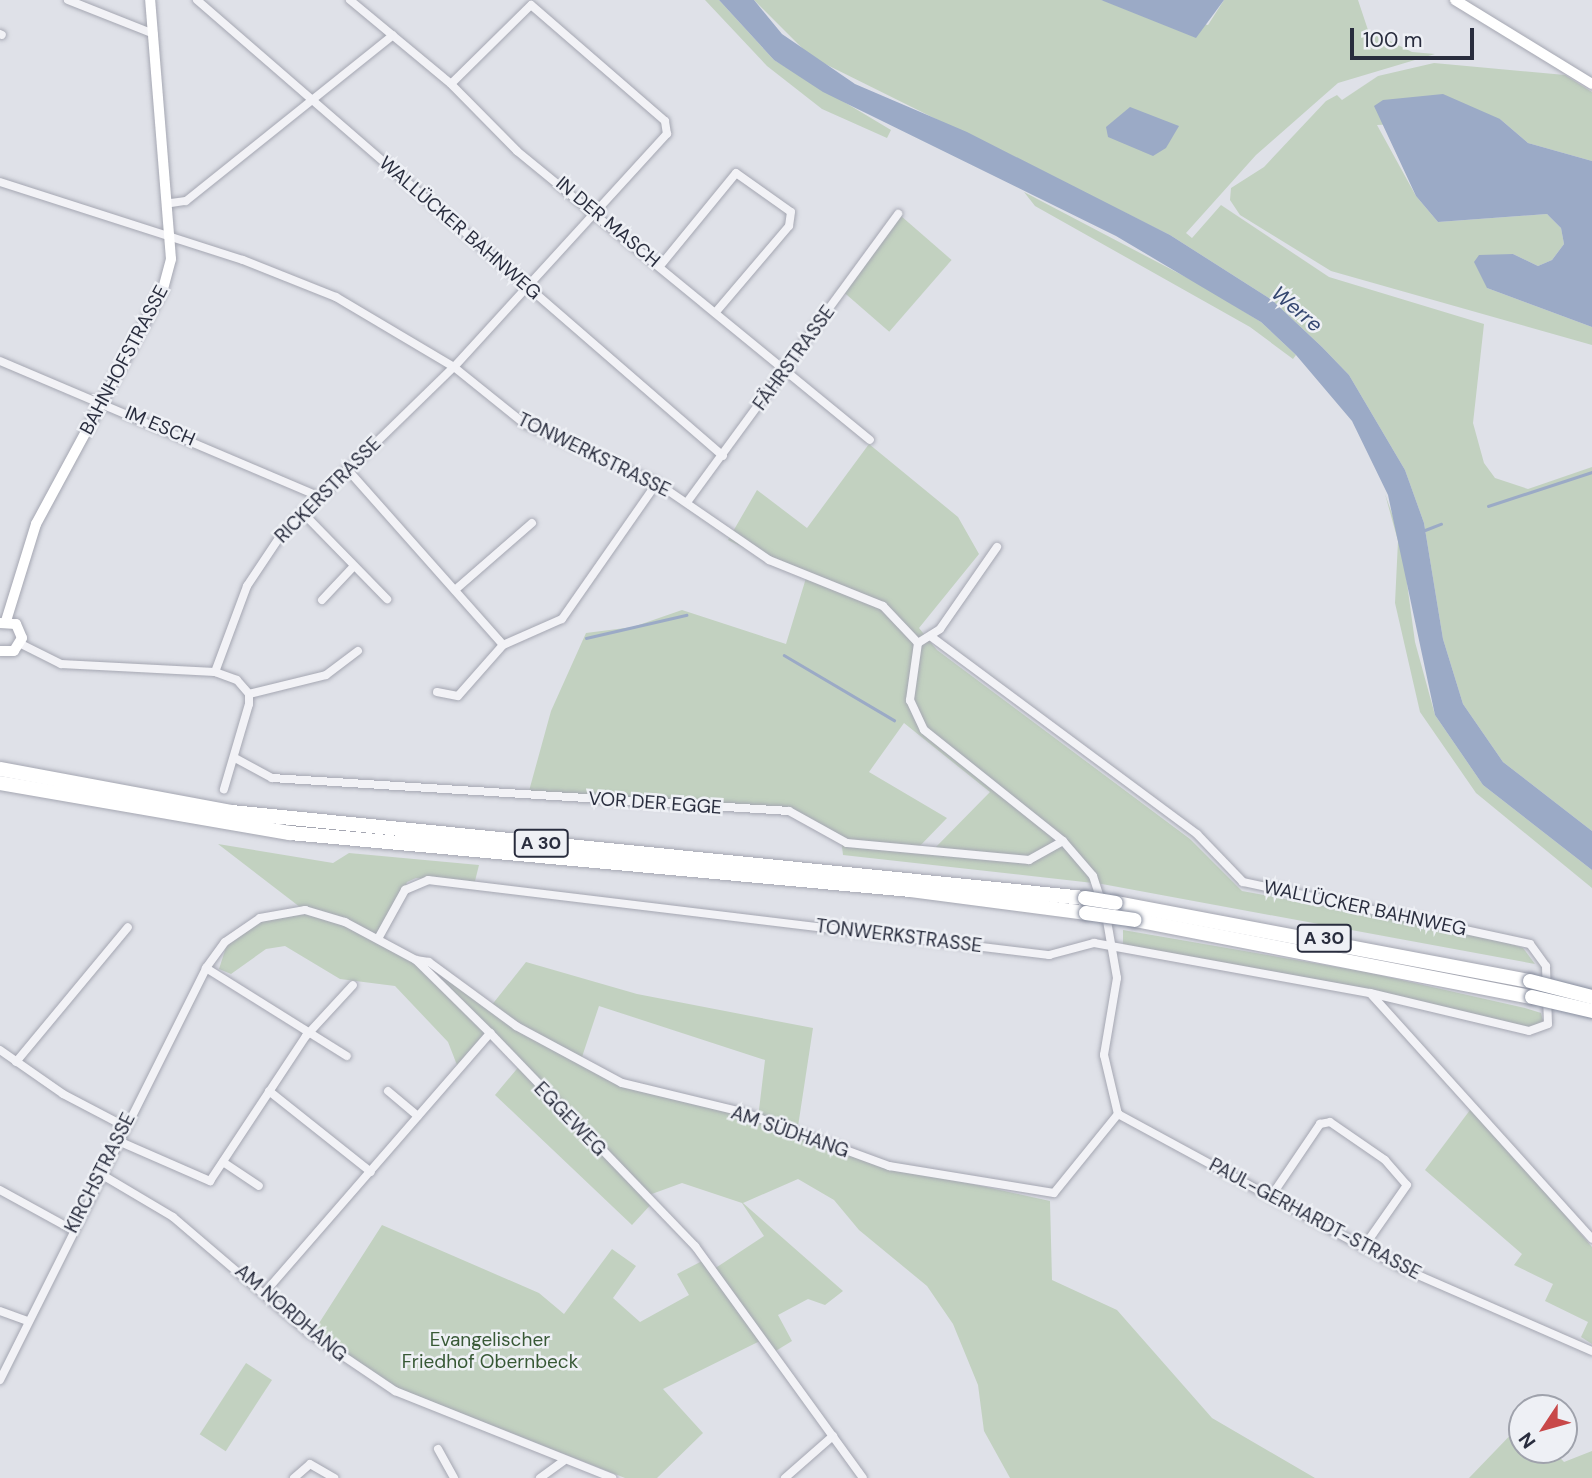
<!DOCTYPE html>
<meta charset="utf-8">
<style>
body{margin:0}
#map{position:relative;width:1592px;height:1478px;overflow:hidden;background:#dfe1e8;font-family:"DM Sans",sans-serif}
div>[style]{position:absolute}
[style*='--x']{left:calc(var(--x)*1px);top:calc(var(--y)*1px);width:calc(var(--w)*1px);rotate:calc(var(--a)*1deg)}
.green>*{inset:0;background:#c2d1c0;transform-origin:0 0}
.water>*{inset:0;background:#9baac6}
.stream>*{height:2.5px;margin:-1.25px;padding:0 1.25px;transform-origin:1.25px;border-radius:1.25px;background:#9baac6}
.roads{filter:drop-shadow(0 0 2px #a5a7b2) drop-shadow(0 0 2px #a5a7b2)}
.street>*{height:8px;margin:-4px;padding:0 4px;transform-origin:4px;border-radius:4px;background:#f2f2f6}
.secondary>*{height:10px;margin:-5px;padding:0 5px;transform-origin:5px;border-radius:5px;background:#fff}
.highway>*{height:14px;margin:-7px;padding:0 7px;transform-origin:7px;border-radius:7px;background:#fff}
.bridges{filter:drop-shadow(0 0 2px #878d9e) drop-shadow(0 0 2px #878d9e)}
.highway-bridge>*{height:14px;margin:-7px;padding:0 7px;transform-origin:7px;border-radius:7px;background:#fff}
span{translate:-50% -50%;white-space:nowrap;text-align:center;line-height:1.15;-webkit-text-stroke:5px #eef0f5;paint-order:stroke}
.shield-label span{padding:2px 5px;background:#eef0f5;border:2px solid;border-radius:5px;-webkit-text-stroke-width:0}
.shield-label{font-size:18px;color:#292d3e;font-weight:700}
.street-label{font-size:19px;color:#292d3e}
.park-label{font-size:19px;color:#385936}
.water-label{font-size:21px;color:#344670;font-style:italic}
.north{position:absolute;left:1508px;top:1394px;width:70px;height:70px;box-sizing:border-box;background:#eef0f5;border:2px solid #9fa2ac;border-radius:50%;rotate:234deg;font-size:19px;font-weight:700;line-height:28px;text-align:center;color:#292d3e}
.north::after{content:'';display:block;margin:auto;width:24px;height:32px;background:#c84849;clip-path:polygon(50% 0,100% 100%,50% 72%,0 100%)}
.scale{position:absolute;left:1350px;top:28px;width:124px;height:32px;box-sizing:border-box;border:4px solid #292d3e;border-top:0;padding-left:9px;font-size:21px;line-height:24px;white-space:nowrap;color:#292d3e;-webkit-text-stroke:5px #eef0f5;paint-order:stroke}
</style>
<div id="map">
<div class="green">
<div style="clip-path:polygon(705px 0,719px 0,774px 60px,891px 130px,887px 138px,822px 109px,767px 66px)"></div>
<div style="clip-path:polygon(754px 0,1101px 0,1208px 25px,1224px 0,1358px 0,1368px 30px,1412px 52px,1435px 54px,1338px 83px,1256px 155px,1186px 233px,1192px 238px,1221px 205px,1329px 277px,1484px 324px,1473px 423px,1484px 463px,1495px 478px,1528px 489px,1592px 467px,1592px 831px,1503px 762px,1463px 704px,1443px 639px,1424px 523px,1405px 470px,1349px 375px,1322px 347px,1272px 300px,1170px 235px,811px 57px)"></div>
<div style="clip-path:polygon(1434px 63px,1565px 75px,1592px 92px,1592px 161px,1528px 143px,1500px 119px,1377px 125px,1416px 196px,1438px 222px,1547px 214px,1561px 228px,1564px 244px,1552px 260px,1538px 266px,1513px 254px,1487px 288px,1592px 327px,1592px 345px,1331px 271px,1240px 215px,1230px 200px,1231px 188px,1264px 167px,1326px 101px,1337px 95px,1342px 100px,1378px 76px)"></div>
<div style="clip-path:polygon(1024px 192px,1201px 285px,1261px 322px,1296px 355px,1293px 359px,1250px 327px,1035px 206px)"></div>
<div style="left:901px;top:216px;width:67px;height:95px;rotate:41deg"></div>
<div style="clip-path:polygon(evenodd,869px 444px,958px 517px,979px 554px,919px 628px,937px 650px,1190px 839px,1242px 891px,1493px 938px,1523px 948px,1535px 964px,1102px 884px,843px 855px,841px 839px,791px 809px,529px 791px,551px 711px,586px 633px,633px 627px,682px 610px,786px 644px,806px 578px,728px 540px,757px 490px,807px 528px,869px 444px,904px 723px,990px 792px,931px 852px,915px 851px,947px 818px,869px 772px,904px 723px)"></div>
<div style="clip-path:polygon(1385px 494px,1401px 539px,1415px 642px,1435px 715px,1483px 785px,1592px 870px,1592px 888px,1476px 793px,1420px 712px,1395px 603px,1398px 541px)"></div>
<div style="clip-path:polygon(218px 844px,333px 863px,349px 853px,479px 865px,474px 885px,416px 878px,407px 882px,380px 939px,427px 962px,516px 1026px,622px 1084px,758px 1118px,765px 1060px,599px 1006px,581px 1060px,491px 1006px,526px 962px,637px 994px,813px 1028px,797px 1133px,868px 1161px,1050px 1201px,1052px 1280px,1117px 1310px,1212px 1418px,1315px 1478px,1010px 1478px,984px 1431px,978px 1385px,953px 1324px,927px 1286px,859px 1230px,834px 1200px,798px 1179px,743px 1203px,843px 1291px,825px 1305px,808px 1299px,778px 1315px,792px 1341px,774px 1352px,764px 1339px,663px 1389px,703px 1433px,657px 1478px,625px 1478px,397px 1388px,314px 1331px,382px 1225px,539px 1293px,564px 1314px,612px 1249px,636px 1266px,613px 1298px,640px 1322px,689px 1295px,677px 1274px,706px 1259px,714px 1269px,764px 1236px,742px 1203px,682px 1183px,649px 1195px,654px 1201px,632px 1225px,495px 1095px,521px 1064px,488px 1029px,457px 1065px,448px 1042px,395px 986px,340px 979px,285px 946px,266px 949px,231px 974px,219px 969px,227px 944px,260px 920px,309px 914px)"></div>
<div style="clip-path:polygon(1123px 930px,1366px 972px,1525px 1008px,1541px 1013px,1543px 1021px,1528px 1029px,1123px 944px)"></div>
<div style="clip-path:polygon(1473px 1106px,1592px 1247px,1592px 1344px,1581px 1337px,1588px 1322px,1545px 1301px,1553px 1284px,1514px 1265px,1522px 1254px,1425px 1170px)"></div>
<div style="left:246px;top:1363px;width:31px;height:85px;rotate:33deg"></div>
<div style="clip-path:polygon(1522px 1423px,1522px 1450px,1553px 1450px,1564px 1462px,1592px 1451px,1592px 1478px,1469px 1478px)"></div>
</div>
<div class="water">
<div style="clip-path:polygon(719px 0,754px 0,782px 34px,855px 84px,967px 132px,1170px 235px,1272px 300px,1322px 347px,1349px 375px,1405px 470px,1424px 523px,1443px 639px,1463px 704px,1503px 762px,1592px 831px,1592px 870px,1483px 785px,1435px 715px,1388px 495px,1352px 421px,1296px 355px,1261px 322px,1116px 236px,823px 92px,774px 60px)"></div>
<div style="clip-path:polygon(1101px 0,1224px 0,1196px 38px)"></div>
<div style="clip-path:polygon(1443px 94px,1500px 119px,1528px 143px,1592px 161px,1592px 327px,1487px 288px,1474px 262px,1479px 255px,1513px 254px,1538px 266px,1552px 260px,1564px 244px,1561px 228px,1547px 214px,1438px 222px,1416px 196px,1374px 106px,1383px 100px)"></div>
<div style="clip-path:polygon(1130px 107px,1179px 126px,1166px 148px,1153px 156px,1108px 137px,1106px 127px)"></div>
</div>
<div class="stream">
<div style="--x:1488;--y:506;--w:109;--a:-18.1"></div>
<div style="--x:1425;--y:530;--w:17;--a:-21"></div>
<div style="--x:586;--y:638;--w:103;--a:-13"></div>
<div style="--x:784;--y:655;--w:128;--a:30.6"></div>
</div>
<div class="roads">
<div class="street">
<div style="--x:68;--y:0;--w:92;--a:21.6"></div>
<div style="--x:197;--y:0;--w:696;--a:40.92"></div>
<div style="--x:350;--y:0;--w:131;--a:39.7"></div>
<div style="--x:451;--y:84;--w:94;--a:45.4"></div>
<div style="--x:517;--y:151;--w:456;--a:39.3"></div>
<div style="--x:0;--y:34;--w:2;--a:27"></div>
<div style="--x:0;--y:182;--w:255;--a:17.8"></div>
<div style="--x:243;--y:260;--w:100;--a:21.7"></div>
<div style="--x:336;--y:297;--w:137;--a:30.7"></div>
<div style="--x:454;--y:367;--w:91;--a:38.8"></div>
<div style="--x:525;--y:424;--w:145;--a:24.1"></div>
<div style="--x:657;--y:483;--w:136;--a:34.5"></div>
<div style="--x:769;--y:560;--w:123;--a:22"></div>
<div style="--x:883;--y:606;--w:51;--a:46.6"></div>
<div style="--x:918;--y:643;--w:58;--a:98"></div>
<div style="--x:910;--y:700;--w:33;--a:65"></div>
<div style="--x:924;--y:730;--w:178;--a:38.6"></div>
<div style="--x:1063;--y:841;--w:46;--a:49.4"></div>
<div style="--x:1093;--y:876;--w:28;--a:72"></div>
<div style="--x:171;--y:203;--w:15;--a:-8"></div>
<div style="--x:186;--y:201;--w:265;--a:-38.7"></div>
<div style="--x:660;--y:266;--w:120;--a:-50.7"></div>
<div style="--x:736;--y:173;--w:67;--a:35.3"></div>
<div style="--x:791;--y:212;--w:14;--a:98"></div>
<div style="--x:789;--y:226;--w:114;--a:130.4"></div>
<div style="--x:0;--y:361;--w:345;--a:23"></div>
<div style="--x:347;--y:469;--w:235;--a:48.4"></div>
<div style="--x:688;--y:501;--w:356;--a:-53.8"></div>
<div style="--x:302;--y:512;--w:122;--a:45.7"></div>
<div style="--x:455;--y:590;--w:102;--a:-41"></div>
<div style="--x:322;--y:600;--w:44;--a:-46.8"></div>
<div style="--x:918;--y:643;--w:26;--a:-32"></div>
<div style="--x:940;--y:629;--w:100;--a:-55.2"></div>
<div style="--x:21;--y:644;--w:45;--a:26.6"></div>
<div style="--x:61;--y:664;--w:154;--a:3"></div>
<div style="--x:215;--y:672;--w:23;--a:20"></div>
<div style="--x:237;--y:680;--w:18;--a:49"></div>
<div style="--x:249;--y:694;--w:10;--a:90"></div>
<div style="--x:249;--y:704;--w:89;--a:106.4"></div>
<div style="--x:215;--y:672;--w:92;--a:-69.6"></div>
<div style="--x:247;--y:586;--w:61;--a:-56.3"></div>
<div style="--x:281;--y:535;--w:241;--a:-44.2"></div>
<div style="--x:454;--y:367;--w:316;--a:-47.6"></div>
<div style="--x:667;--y:134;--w:13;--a:-99"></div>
<div style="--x:665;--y:121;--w:177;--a:-139.1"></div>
<div style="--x:531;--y:5;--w:112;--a:135.4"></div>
<div style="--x:437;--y:692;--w:21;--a:11"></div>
<div style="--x:458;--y:696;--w:68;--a:-48.6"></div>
<div style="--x:503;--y:645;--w:64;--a:-23.8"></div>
<div style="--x:562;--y:619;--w:166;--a:-55.1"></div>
<div style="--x:249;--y:694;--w:79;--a:-13.9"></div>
<div style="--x:326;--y:675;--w:40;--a:-37"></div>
<div style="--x:235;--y:758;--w:42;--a:28.4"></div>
<div style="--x:272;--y:778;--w:518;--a:3.65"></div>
<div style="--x:789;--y:811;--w:66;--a:28.9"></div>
<div style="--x:847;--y:843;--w:183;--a:5.3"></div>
<div style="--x:1029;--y:860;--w:39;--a:-29"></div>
<div style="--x:1106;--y:915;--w:64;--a:80.1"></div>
<div style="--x:1117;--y:978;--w:78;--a:99.6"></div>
<div style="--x:1104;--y:1055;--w:61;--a:76.7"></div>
<div style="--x:379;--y:937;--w:54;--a:-61"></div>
<div style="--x:405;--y:890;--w:25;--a:-23"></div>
<div style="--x:428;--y:880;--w:626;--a:6.89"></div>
<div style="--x:1049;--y:955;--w:47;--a:-14.9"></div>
<div style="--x:1094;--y:943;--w:280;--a:10.3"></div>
<div style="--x:1370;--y:993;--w:163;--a:13.4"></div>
<div style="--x:1529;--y:1031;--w:20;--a:-20"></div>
<div style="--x:1548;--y:1024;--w:58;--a:-92"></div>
<div style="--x:1546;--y:966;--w:27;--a:-126"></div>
<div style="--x:1530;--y:944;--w:294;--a:-167.8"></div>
<div style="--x:1243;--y:882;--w:66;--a:-133.8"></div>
<div style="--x:1197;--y:834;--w:332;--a:-143.4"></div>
<div style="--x:416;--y:960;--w:13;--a:9"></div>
<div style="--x:429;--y:962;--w:108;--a:36.3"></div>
<div style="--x:516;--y:1026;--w:120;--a:28.3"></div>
<div style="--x:622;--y:1083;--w:123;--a:13.6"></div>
<div style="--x:742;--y:1112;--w:157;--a:20.2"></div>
<div style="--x:889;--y:1166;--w:167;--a:9.3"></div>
<div style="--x:1054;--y:1193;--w:102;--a:-51"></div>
<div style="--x:206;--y:968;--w:166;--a:32"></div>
<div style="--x:1370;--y:993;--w:331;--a:47.9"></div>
<div style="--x:0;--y:1050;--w:77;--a:34.9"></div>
<div style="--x:63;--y:1094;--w:69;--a:27.7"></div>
<div style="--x:16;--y:1062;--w:175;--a:-50.3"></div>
<div style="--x:269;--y:1091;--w:130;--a:38.5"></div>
<div style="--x:388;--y:1091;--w:39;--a:40"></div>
<div style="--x:1118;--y:1114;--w:325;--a:28.5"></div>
<div style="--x:1404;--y:1269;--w:205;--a:23.6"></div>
<div style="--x:116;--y:1140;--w:103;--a:23.6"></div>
<div style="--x:210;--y:1181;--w:174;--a:-56.5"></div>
<div style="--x:306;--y:1036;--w:69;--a:-47.3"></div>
<div style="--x:223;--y:1162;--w:43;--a:33.7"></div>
<div style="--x:99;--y:1173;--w:86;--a:30.7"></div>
<div style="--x:173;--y:1217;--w:179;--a:40.5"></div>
<div style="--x:309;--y:1333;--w:104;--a:34"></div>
<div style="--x:395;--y:1391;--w:234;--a:21.8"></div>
<div style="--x:0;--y:1190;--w:81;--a:28.8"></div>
<div style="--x:1272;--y:1195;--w:86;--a:-55.9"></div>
<div style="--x:1320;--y:1124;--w:10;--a:-11"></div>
<div style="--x:1330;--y:1122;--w:67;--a:34.6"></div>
<div style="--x:1385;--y:1160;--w:33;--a:49"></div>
<div style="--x:1407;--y:1185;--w:77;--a:124.9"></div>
<div style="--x:266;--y:1291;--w:342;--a:-49"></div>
<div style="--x:0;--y:1311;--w:30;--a:20"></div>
<div style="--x:0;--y:1380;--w:461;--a:-63.4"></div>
<div style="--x:206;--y:968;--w:32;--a:-54"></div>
<div style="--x:225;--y:942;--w:42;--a:-34.4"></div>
<div style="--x:260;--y:918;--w:46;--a:-10.1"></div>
<div style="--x:305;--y:910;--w:42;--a:16.7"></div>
<div style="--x:345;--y:922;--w:81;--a:28.2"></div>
<div style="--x:416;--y:960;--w:104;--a:44.6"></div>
<div style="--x:490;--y:1033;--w:296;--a:46.1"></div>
<div style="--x:695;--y:1246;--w:286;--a:54.1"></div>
<div style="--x:438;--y:1449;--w:33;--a:61"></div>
<div style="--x:294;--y:1478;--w:21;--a:-41"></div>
<div style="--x:310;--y:1464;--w:28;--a:30"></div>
<div style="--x:540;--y:1478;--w:29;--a:-36"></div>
<div style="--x:785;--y:1478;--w:64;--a:-41.2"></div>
</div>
<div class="secondary">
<div style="--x:1455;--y:0;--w:161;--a:31.5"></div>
<div style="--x:6;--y:621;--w:102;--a:-72.8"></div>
<div style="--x:36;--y:524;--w:267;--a:-61.6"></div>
<div style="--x:163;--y:289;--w:31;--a:-75"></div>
<div style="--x:171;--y:259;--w:260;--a:-94.6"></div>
<div style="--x:0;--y:623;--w:16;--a:4"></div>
<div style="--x:16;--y:624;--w:15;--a:67"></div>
<div style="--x:22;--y:638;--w:15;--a:122"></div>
<div style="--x:14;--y:651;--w:14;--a:180"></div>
</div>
<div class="highway">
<div style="--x:0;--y:769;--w:236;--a:10.5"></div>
<div style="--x:232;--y:812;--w:857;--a:5.76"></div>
<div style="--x:0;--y:783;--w:294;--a:9.8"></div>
<div style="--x:290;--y:833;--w:623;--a:5.25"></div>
<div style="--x:910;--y:890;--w:177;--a:7.4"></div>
<div style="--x:1116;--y:903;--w:421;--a:10.7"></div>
<div style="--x:1135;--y:920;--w:404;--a:11"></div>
</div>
</div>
<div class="bridges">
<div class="highway-bridge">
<div style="--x:1085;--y:898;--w:31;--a:9"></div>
<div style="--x:1086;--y:913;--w:49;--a:8.1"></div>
<div style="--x:1530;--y:981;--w:64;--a:14.5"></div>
<div style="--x:1532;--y:997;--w:62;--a:13.1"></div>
</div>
</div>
<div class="shield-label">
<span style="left:541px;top:843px">A 30</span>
<span style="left:1324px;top:938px">A 30</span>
</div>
<div class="street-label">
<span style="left:608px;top:222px;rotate:40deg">IN DER MASCH</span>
<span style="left:460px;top:228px;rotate:41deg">WALLÜCKER BAHNWEG</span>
<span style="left:794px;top:358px;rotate:-54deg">FÄHRSTRASSE</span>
<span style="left:124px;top:360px;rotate:-62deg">BAHNHOFSTRASSE</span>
<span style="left:160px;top:426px;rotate:23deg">IM ESCH</span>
<span style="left:594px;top:455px;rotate:26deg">TONWERKSTRASSE</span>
<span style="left:328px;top:490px;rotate:-45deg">RICKERSTRASSE</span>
<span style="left:655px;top:803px;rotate:4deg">VOR DER EGGE</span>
<span style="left:1365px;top:908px;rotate:12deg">WALLÜCKER BAHNWEG</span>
<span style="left:899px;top:936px;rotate:7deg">TONWERKSTRASSE</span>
<span style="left:570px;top:1119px;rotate:46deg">EGGEWEG</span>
<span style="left:790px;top:1132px;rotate:19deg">AM SÜDHANG</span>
<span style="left:100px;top:1173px;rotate:-63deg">KIRCHSTRASSE</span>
<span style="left:1315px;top:1219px;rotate:28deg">PAUL-GERHARDT-STRASSE</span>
<span style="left:291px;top:1313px;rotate:40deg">AM NORDHANG</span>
</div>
<div class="park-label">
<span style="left:490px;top:1351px">Evangelischer<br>Friedhof Obernbeck</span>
</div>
<div class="water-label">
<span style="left:1297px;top:309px;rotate:40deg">Werre</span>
</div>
<div class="north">N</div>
<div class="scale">100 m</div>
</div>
